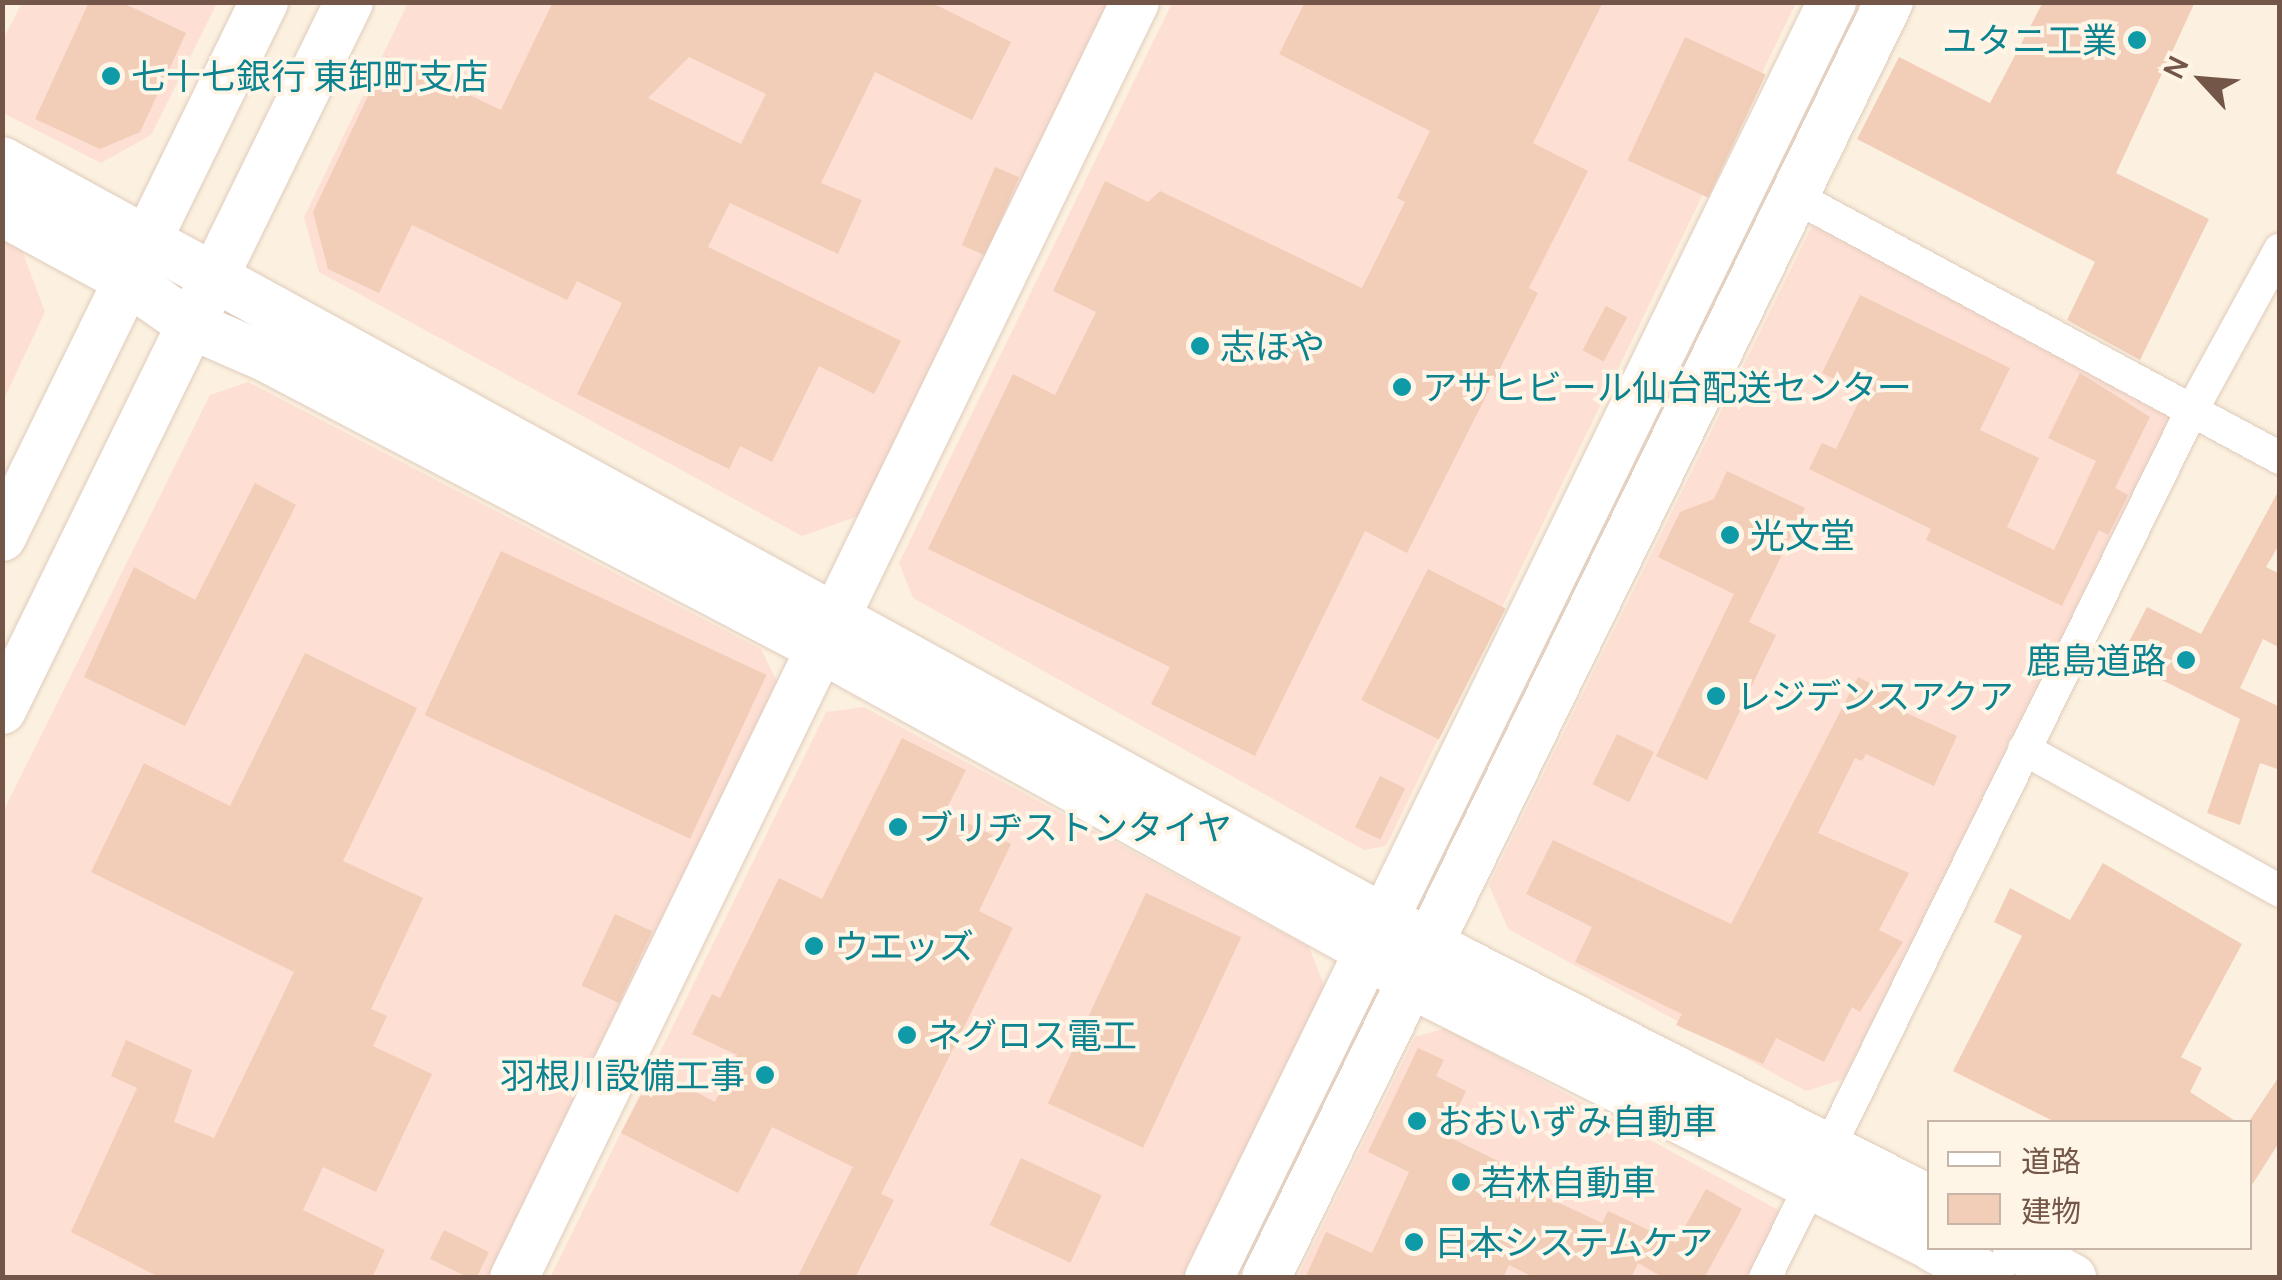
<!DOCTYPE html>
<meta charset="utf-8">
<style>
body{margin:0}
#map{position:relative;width:2282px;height:1280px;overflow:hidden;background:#fcf1e0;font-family:Manrope,"Noto Sans JP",sans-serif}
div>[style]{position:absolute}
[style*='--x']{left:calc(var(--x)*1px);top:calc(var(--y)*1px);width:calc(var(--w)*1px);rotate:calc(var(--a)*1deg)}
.commercial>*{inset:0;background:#fddfd4}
.building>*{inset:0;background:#f2cdb8;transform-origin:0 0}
.roads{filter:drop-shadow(0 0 2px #e0ccbc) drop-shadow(0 0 2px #e0ccbc)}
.street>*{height:32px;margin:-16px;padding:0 16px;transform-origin:16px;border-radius:16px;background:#fff}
.secondary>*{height:48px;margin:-24px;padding:0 24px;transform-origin:24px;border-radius:24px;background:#fff}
.dots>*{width:28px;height:28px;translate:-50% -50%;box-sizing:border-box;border:5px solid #fff5e7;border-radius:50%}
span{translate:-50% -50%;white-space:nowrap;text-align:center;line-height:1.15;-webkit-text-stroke:8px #fff5e7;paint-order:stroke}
.culture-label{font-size:35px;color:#0d838f}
.right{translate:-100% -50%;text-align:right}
.left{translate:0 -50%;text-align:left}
.frame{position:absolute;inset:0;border:5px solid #735647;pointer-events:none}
.legend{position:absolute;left:1927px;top:1120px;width:325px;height:130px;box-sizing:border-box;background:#fff5e7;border:2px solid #c7b5a7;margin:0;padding:12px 18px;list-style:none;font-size:30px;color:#735647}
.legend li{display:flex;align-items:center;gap:20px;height:50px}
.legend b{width:50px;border:2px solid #c7b5a7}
.north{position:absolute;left:2152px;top:30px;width:100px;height:100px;-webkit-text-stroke:8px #fff5e7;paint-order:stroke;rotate:296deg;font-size:28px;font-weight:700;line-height:40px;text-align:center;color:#735647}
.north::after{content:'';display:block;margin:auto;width:35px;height:45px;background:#735647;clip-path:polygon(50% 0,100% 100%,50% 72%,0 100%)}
</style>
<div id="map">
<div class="commercial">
<div style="clip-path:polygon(22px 3px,217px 3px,151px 135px,101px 163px,3px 113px,2px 41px)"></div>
<div style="clip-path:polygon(408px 3px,1108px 3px,861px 515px,802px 536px,319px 272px,304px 217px)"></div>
<div style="clip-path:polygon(1172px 3px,1796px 3px,1386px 846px,1364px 850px,913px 598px,899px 563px)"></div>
<div style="clip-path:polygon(1814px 222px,2177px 413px,1844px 1079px,1806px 1091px,1508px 929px,1489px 885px)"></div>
<div style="clip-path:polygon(3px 229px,17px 237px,45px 312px,3px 401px)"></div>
<div style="clip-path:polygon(248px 382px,761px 649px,779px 686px,489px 1277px,3px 1277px,2px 814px,210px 395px)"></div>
<div style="clip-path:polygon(864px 707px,1309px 947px,1325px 988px,1185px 1277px,550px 1278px,826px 712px)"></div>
<div style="clip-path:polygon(1446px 1028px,1780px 1211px,1752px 1277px,1297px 1278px,1415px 1037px)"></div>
</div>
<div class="building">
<div style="clip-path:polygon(89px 2px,121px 2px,186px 33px,140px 132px,100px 149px,35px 119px)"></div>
<div style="clip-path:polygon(evenodd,553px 2px,930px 2px,1011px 42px,972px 120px,875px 72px,821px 183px,862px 200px,838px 254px,730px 203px,708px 247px,901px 341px,874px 394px,819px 366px,772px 462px,740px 446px,729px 469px,577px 394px,622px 303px,577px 281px,567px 300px,412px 225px,379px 293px,328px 269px,313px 212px,387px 56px,501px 110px,553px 2px,689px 57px,766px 94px,741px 144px,648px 98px,689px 57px)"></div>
<div style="clip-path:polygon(1305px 2px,1603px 2px,1533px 143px,1588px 171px,1529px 288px,1538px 293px,1407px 553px,1365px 531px,1255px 756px,1151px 704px,1170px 667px,928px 549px,1013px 374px,1055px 395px,1096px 312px,1053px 291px,1105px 181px,1148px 202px,1160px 191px,1362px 288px,1405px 202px,1397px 198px,1430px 131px,1279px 54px)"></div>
<div style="clip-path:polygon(2043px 2px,2195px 2px,2116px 173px,2209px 219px,2140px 360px,2067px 320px,2095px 262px,1857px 139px,1899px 57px,1990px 103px)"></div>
<div style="left:1685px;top:37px;width:89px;height:136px;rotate:25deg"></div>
<div style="left:995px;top:167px;width:26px;height:85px;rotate:23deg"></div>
<div style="clip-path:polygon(1860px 295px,2010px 368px,1980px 430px,2039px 458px,2007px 527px,2054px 550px,2096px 461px,2048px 438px,2080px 373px,2150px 417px,2115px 488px,2128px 495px,2108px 535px,2099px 530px,2062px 606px,1926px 540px,1931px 529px,1809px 469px,1822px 443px,1836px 449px,1863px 393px,1822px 373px)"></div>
<div style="left:1606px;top:306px;width:24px;height:50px;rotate:28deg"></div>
<div style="clip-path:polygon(1727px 471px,1805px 508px,1749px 622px,1776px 635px,1707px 780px,1656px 756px,1734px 594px,1658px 557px,1680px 512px,1714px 499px)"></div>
<div style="clip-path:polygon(255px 483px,296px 505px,185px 726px,84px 677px,134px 567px,195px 600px)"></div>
<div style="clip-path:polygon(2280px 488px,2280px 543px,2266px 567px,2280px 574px,2280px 648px,2263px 639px,2240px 688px,2280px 707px,2280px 770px,2260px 763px,2240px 825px,2207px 813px,2240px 719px,2120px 659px,2147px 607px,2201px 634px)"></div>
<div style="left:501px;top:551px;width:293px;height:181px;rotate:25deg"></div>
<div style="left:1428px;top:569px;width:87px;height:147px;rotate:27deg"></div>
<div style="clip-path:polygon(305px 653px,417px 708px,343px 861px,423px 898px,371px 1009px,387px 1016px,373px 1046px,432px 1074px,376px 1192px,323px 1167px,303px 1210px,385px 1250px,372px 1278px,161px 1278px,71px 1232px,137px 1088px,111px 1076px,126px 1040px,192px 1070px,174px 1122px,214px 1138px,294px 972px,91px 872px,144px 763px,230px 806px)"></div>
<div style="clip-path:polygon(1858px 677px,1894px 695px,1889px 705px,1957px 736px,1934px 786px,1866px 754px,1862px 761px,1855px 758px,1818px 833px,1909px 873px,1879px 930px,1903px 942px,1860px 1012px,1852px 1007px,1824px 1062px,1776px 1038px,1763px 1064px,1676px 1025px,1682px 1014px,1575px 962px,1592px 927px,1526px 894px,1553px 840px,1731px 924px)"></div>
<div style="left:1617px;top:734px;width:41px;height:56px;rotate:26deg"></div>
<div style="clip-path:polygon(902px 738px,966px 770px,945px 812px,1011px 844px,979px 911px,1013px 928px,881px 1194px,894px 1200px,855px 1278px,797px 1278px,853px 1167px,772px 1127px,738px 1193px,621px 1133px,654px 1070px,715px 1102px,737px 1055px,692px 1034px,712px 994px,720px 998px,779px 878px,822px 899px)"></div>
<div style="left:1380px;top:776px;width:28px;height:57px;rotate:26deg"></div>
<div style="clip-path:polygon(2103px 863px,2242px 944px,2181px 1057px,2202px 1068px,2190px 1092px,2237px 1122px,2055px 1122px,1953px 1071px,2022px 936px,1994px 922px,2010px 888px,2070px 920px)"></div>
<div style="left:1146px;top:893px;width:105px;height:232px;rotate:25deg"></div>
<div style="left:615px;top:914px;width:41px;height:79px;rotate:25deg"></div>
<div style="clip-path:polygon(1418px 1048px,1444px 1060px,1436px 1076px,1466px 1091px,1445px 1135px,1502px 1163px,1497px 1174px,1602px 1223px,1608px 1211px,1676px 1243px,1706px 1189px,1742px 1209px,1704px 1278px,1664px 1278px,1638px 1263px,1631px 1278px,1535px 1278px,1509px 1265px,1503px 1278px,1305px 1278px,1326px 1232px,1372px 1253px,1409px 1172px,1368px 1152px)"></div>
<div style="clip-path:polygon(2280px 1075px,2280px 1141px,2250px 1188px,2250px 1120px)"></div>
<div style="left:1021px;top:1158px;width:89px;height:74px;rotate:25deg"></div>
<div style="left:444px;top:1230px;width:50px;height:32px;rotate:26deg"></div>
</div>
<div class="roads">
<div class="street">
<div style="--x:1794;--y:196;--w:552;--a:28.33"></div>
<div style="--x:2024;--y:749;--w:293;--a:29"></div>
<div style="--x:1765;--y:1278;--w:967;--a:-63.81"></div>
<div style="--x:2192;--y:410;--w:183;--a:-61.3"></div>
</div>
<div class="secondary">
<div style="--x:2;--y:161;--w:1671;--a:28.73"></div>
<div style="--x:1467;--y:964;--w:520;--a:27.01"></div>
<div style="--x:2;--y:212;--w:142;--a:28.5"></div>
<div style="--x:127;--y:280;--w:78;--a:35.1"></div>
<div style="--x:191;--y:325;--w:78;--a:23.3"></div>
<div style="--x:263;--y:356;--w:629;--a:27.67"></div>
<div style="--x:820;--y:648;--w:627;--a:28.89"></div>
<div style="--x:1369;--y:951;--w:51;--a:38.7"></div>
<div style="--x:1409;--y:983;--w:583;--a:26.7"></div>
<div style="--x:2;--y:537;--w:596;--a:-63.91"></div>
<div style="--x:2;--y:710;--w:788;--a:-63.89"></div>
<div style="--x:1934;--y:1248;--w:64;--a:28.2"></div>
<div style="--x:2017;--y:1248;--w:63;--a:28.6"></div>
<div style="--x:514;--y:1278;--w:1419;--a:-64.05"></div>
<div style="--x:1209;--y:1278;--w:1420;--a:-63.98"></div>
<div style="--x:1266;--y:1278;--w:1420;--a:-63.98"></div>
</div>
</div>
<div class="dots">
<div style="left:2137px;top:40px;background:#0f9aa8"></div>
<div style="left:111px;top:76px;background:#0f9aa8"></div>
<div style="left:1200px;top:346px;background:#0f9aa8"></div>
<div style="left:1402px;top:387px;background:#0f9aa8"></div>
<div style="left:1730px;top:535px;background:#0f9aa8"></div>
<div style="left:2186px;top:660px;background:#0f9aa8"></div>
<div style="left:1716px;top:696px;background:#0f9aa8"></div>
<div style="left:898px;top:827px;background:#0f9aa8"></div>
<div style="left:814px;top:946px;background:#0f9aa8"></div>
<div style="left:907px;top:1035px;background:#0f9aa8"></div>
<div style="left:765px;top:1075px;background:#0f9aa8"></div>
<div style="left:1417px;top:1121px;background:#0f9aa8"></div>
<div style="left:1461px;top:1182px;background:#0f9aa8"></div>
<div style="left:1414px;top:1242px;background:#0f9aa8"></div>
</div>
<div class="culture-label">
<span class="right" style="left:2117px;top:40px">ユタニ工業</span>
<span class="left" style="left:131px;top:76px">七十七銀行 東卸町支店</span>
<span class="left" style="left:1220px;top:346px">志ほや</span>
<span class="left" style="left:1422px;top:387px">アサヒビール仙台配送センター</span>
<span class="left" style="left:1750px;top:535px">光文堂</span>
<span class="right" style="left:2166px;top:660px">鹿島道路</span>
<span class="left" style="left:1736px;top:696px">レジデンスアクア</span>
<span class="left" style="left:918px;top:827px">ブリヂストンタイヤ</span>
<span class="left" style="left:834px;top:946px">ウエッズ</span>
<span class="left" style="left:927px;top:1035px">ネグロス電工</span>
<span class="right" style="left:745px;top:1075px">羽根川設備工事</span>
<span class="left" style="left:1437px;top:1121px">おおいずみ自動車</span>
<span class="left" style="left:1481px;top:1182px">若林自動車</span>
<span class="left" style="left:1434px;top:1242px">日本システムケア</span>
</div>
<div class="frame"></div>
<ul class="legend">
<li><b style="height:12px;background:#fff"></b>道路</li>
<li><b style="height:28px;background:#f2cdb8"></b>建物</li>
</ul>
<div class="north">N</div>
</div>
